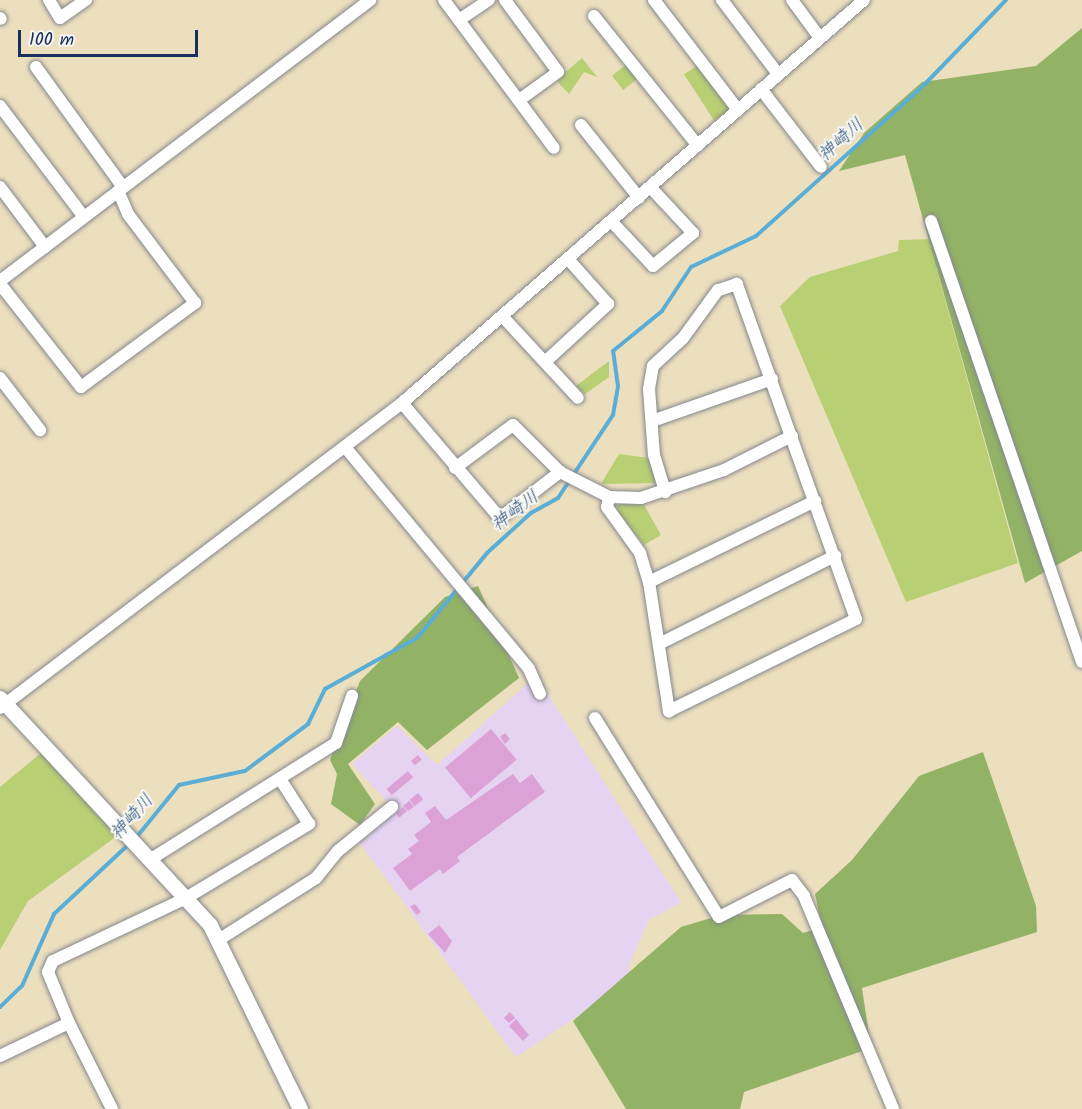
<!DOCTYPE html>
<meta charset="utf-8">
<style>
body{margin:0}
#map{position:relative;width:1082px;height:1109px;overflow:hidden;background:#ecdfbe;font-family:Kalam,"Klee One",sans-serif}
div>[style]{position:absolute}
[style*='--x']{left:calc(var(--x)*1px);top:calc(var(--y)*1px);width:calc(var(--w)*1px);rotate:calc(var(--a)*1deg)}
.built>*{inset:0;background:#e5d3f1}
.green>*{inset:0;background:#b8cf73;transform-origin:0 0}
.forest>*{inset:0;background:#92b265}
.stream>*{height:4px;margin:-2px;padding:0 2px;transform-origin:2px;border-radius:2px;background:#5aaed6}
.building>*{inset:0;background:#dca2d8;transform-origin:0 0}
.roads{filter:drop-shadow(0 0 2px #84878e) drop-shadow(0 0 2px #84878e)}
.minor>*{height:12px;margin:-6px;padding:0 6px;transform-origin:6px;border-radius:6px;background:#fff}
.tertiary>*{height:15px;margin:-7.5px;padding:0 7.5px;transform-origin:7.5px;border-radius:7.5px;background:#fff}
span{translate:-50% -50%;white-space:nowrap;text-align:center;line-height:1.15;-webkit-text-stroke:4.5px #f6f6f2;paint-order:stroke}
.water-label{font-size:18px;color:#2e5582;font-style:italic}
.scale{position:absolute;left:18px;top:30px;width:180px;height:27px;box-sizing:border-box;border:3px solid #1b2f5e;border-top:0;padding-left:8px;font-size:18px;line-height:21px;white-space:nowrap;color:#1b2f5e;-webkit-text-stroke:4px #f6f6f2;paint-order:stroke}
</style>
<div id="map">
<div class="built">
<div style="clip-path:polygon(536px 676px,681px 902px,649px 920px,628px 967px,635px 978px,516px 1057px,360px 843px,396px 811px,352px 764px,397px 726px,437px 765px)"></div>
</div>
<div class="green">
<div style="clip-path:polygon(582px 58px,597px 77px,584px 72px,569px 94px,556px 80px)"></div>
<div style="left:627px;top:64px;width:18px;height:19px;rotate:52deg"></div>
<div style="left:700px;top:64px;width:55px;height:19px;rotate:57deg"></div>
<div style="clip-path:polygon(937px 239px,936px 267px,1018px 563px,906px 602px,780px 306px,810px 277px,898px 251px,899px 240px)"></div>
<div style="clip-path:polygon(609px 361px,609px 377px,585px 394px,576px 386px)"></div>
<div style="clip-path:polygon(619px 454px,649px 458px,657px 483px,601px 484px)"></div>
<div style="clip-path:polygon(620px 501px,643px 503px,661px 535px,644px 545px,616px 510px)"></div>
<div style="clip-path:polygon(41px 753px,117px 836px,28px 901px,0 950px,0 787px)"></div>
</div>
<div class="forest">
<div style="clip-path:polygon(1082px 28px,1082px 551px,1025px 583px,905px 155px,839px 171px,864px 133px,922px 82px,1036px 66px)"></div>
<div style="clip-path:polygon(478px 586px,519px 678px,427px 750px,398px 722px,348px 764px,375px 804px,360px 825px,331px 804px,337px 774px,330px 760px,360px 681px,445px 597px)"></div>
<div style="clip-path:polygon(983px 752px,1036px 906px,1037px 932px,862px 988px,871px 1048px,744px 1092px,740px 1109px,626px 1109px,573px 1021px,681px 927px,721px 915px,782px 914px,803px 933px,822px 927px,815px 894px,852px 860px,919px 776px)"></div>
</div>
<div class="stream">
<div style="--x:135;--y:839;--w:70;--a:-50.8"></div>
<div style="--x:179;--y:785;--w:67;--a:-12"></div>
<div style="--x:245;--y:771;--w:79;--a:-36.7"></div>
<div style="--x:308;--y:724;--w:39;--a:-64"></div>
<div style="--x:325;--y:689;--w:105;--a:-29"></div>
<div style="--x:417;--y:638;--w:110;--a:-50.5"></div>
<div style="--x:487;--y:553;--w:59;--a:-42.3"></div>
<div style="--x:531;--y:513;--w:31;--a:-29"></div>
<div style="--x:558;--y:498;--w:100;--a:-56.5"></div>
<div style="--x:613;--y:415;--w:29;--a:-80"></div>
<div style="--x:618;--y:386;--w:35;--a:-98"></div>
<div style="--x:613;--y:351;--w:63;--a:-39.2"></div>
<div style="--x:662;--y:311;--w:53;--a:-56.6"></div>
<div style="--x:691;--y:267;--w:72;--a:-25.5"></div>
<div style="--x:756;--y:236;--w:226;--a:-41.9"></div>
<div style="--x:924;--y:85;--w:118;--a:-46"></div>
<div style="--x:0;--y:1007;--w:30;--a:-44"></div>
<div style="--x:22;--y:986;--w:79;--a:-66"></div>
<div style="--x:54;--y:914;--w:103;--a:-43"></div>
</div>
<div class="building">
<div style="left:491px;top:729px;width:40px;height:60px;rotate:50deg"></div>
<div style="clip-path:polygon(505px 733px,510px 739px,505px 744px,500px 737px)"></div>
<div style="left:418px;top:755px;width:6px;height:9px;rotate:51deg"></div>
<div style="left:408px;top:771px;width:8px;height:28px;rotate:50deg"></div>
<div style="clip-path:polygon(513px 774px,520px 783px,532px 774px,545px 792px,457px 857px,460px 861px,443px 874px,440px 869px,410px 891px,393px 868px,412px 854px,408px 849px,419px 841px,414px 835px,431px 822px,425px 813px,435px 806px,446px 820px)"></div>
<div style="left:418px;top:793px;width:8px;height:11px;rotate:50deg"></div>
<div style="clip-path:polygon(409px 801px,414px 807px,408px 811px,403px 806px)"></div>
<div style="clip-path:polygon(403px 807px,407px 811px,399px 818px,396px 813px)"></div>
<div style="clip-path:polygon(415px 904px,421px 912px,417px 915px,410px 907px)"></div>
<div style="clip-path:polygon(439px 925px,452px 941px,445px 953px,428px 934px)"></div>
<div style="clip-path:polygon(510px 1012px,515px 1018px,509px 1023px,504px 1018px)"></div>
<div style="clip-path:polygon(516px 1019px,529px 1035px,523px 1041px,509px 1026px)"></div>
</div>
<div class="roads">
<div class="minor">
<div style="--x:49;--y:0;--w:21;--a:59"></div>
<div style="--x:60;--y:18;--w:32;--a:-35"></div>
<div style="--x:444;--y:0;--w:184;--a:53.4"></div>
<div style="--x:505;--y:0;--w:89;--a:53.6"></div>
<div style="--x:558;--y:72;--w:48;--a:144.3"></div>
<div style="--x:654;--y:0;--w:138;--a:52.6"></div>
<div style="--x:722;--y:0;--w:93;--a:52.9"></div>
<div style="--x:792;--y:0;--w:47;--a:53.6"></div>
<div style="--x:594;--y:16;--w:166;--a:51.3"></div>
<div style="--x:0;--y:18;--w:1;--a:45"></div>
<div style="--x:459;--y:20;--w:36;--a:-34"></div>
<div style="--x:36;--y:67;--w:148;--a:54.1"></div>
<div style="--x:761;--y:89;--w:98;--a:52.4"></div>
<div style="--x:0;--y:106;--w:139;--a:52.9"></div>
<div style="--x:581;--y:125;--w:93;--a:51.5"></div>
<div style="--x:0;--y:187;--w:75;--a:53.1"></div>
<div style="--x:931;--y:221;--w:466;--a:71.1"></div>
<div style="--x:612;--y:222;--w:60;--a:47"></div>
<div style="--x:653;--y:266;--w:52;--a:-39.5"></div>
<div style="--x:693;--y:233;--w:62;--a:-133"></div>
<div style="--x:0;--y:281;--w:465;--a:-37.2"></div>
<div style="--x:0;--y:284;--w:131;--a:51.8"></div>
<div style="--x:81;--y:387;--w:142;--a:-36.4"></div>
<div style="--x:195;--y:303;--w:111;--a:-127"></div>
<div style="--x:128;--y:214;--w:25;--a:-113"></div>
<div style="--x:503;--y:317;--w:110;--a:47.2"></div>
<div style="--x:545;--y:362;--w:86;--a:-42.6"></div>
<div style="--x:608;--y:304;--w:59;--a:-131.6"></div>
<div style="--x:0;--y:378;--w:66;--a:52.4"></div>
<div style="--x:402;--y:403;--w:151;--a:49.6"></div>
<div style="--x:500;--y:518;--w:76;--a:-37.5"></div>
<div style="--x:560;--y:472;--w:55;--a:27"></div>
<div style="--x:609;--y:497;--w:32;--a:2"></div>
<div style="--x:641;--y:498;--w:88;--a:-18.6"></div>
<div style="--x:724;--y:470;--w:76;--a:-26.6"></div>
<div style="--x:655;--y:420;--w:124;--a:-19.3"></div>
<div style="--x:345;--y:447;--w:288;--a:50.3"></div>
<div style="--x:529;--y:669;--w:27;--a:66"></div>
<div style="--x:455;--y:468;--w:72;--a:-36.6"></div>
<div style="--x:513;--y:425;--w:66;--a:45"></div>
<div style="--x:609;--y:497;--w:10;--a:101"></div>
<div style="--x:607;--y:507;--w:57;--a:54.3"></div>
<div style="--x:640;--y:553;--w:30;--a:73"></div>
<div style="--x:649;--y:582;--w:131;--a:81.2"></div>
<div style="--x:669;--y:711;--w:208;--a:-26.2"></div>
<div style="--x:856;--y:619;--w:356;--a:-109.6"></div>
<div style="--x:737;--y:284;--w:20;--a:162"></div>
<div style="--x:718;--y:290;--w:59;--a:126.1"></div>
<div style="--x:683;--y:338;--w:41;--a:137"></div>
<div style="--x:653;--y:366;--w:23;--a:100"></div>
<div style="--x:649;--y:389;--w:66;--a:85.7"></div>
<div style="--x:654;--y:455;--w:39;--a:73"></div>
<div style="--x:649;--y:582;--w:185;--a:-26"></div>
<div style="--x:661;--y:643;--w:195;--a:-26.6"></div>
<div style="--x:0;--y:708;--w:505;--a:-37.19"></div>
<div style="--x:402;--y:403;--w:613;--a:-41.1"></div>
<div style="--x:595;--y:718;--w:234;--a:58.1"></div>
<div style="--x:719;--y:917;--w:82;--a:-26.9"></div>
<div style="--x:792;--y:880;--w:20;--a:53"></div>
<div style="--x:804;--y:896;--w:231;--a:67.3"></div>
<div style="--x:151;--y:859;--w:218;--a:-32.1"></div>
<div style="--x:336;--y:743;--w:50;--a:-71.2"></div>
<div style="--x:220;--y:939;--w:114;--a:-32.4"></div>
<div style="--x:316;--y:878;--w:35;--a:-51"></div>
<div style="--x:338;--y:851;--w:70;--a:-39.2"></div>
<div style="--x:69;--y:1023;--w:96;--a:63.4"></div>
<div style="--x:0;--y:1056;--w:76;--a:-25.6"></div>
<div style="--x:69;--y:1023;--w:55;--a:-112.4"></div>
<div style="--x:48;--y:972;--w:12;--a:-66"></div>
<div style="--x:53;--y:961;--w:147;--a:-25.3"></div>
<div style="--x:186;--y:898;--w:144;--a:-31"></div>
<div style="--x:309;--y:824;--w:54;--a:-122.8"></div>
</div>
<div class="tertiary">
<div style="--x:0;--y:698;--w:309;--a:47.2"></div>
<div style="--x:210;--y:925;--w:205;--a:63.9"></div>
</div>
</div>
<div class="water-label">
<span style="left:842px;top:141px;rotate:-42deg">神崎川</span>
<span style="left:516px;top:512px;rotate:-37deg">神崎川</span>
<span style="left:133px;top:818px;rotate:-48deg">神崎川</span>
</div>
<div class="scale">100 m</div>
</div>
